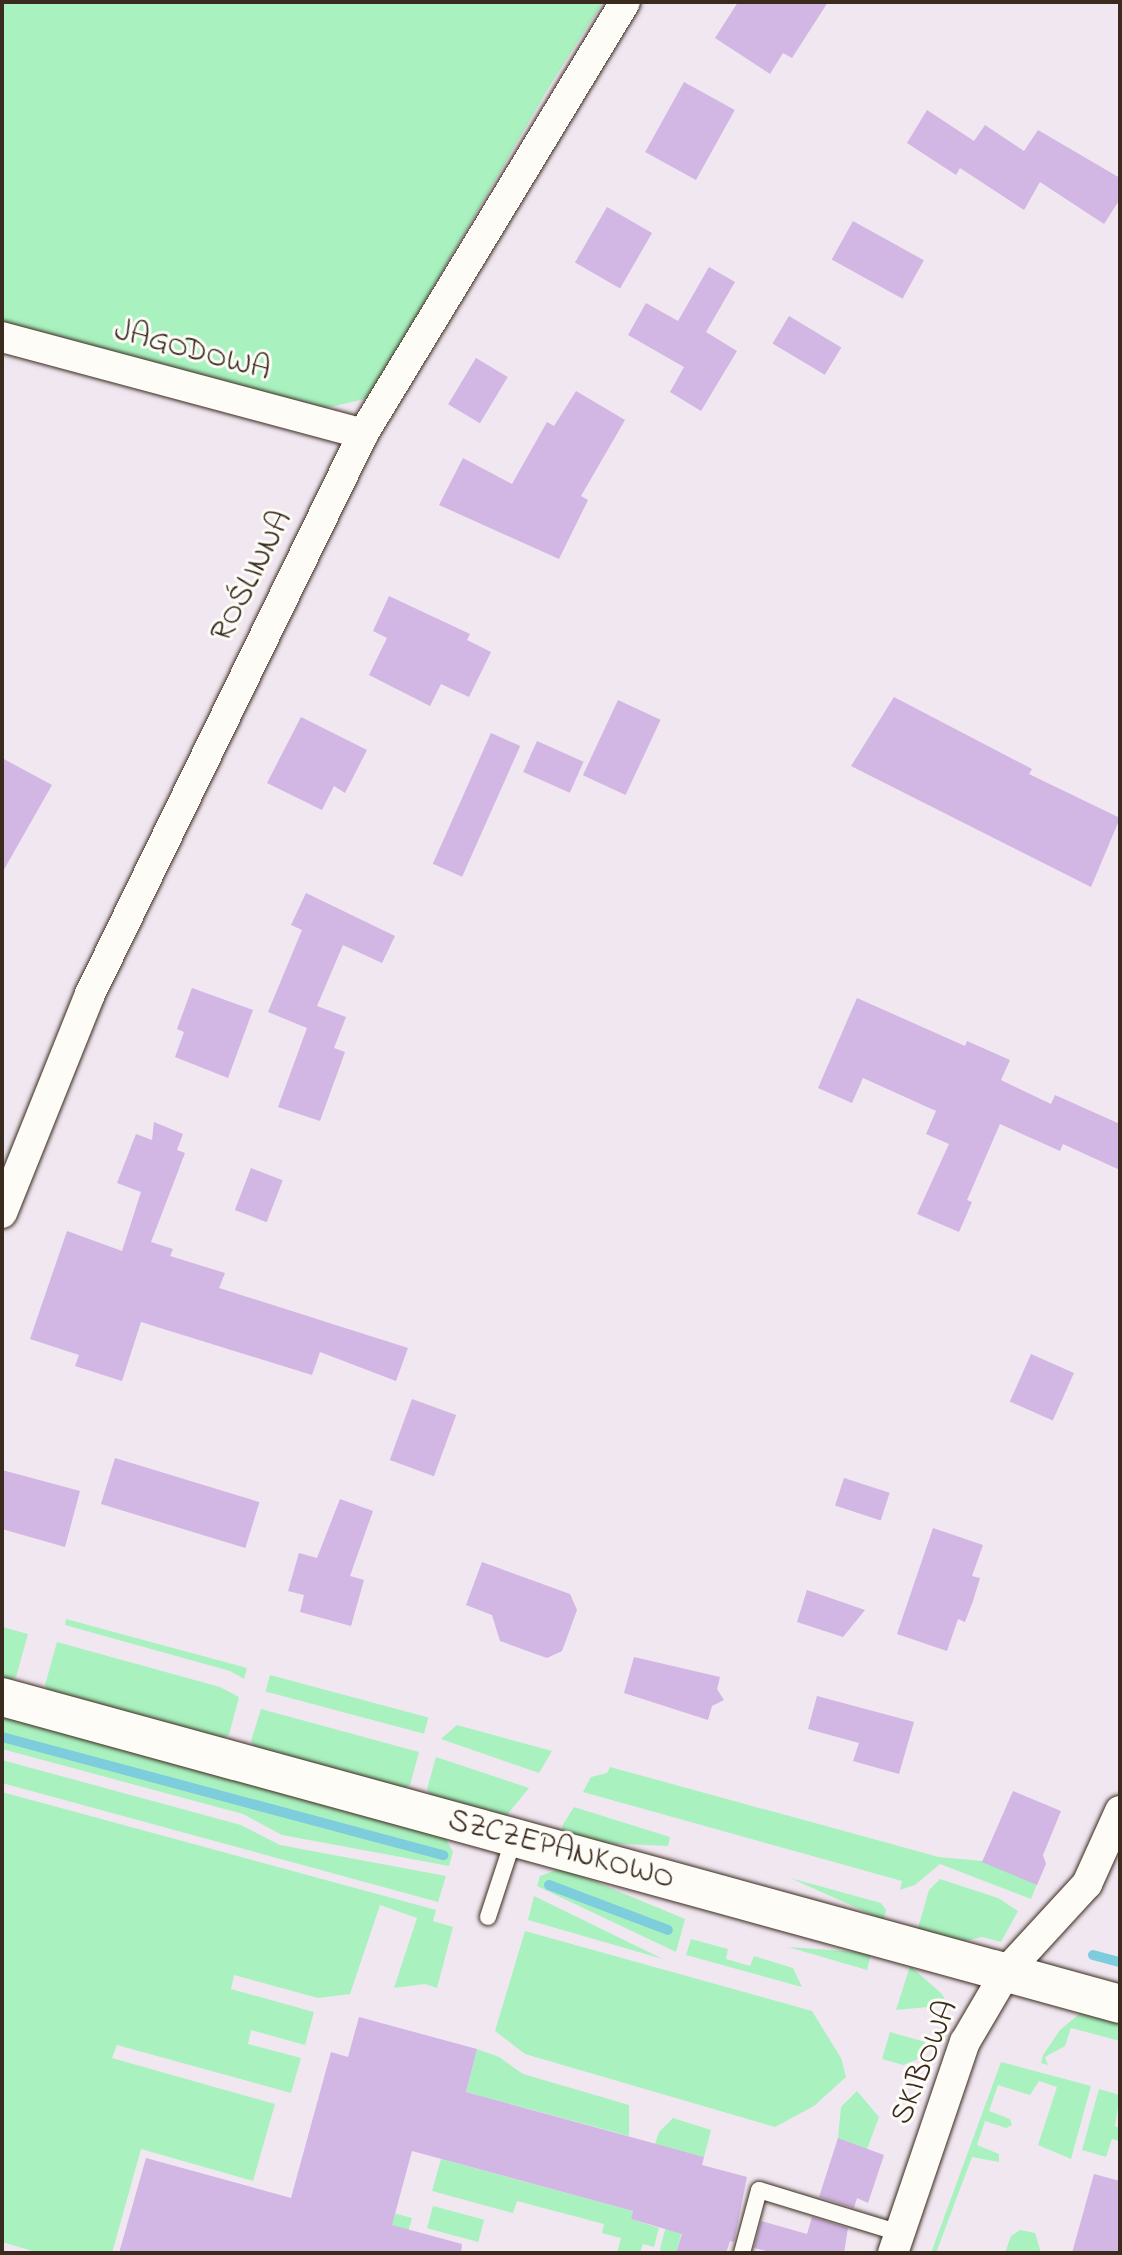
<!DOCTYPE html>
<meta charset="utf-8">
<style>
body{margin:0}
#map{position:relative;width:1122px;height:2255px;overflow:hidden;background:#f0e7f1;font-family:"Indie Flower",sans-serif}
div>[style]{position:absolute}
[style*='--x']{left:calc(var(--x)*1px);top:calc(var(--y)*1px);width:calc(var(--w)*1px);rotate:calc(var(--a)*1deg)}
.green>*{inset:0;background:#a9f2c0;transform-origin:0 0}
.stream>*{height:10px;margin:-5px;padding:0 5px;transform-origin:5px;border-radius:5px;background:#7ecddc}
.building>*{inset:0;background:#d2b6e4;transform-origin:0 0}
.roads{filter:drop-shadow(0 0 2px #3b2a1e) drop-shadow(0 0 2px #3b2a1e)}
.service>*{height:16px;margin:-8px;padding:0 8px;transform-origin:8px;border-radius:8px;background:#fdfcf7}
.minor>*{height:30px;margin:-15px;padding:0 15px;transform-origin:15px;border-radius:15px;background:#fdfcf7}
.tertiary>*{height:38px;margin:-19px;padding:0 19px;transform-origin:19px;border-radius:19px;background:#fdfcf7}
span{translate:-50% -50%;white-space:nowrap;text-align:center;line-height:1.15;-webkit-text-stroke:6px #fdfcf7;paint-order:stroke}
.street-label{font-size:32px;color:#3b2a1e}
.frame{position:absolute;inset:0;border:4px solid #3b2a1e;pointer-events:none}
</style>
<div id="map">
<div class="green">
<div style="clip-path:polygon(2px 2px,603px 2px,549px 87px,369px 398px,322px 409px,2px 322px)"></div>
<div style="clip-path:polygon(66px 1619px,247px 1668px,244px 1679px,230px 1671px,65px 1625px)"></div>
<div style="clip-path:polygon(2px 1627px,28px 1634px,16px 1677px,9px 1681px,2px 1679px)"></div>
<div style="clip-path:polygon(57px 1642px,220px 1687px,239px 1697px,229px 1735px,221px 1739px,48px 1692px,45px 1685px)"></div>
<div style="left:270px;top:1675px;width:164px;height:17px;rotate:15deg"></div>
<div style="clip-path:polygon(261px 1709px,419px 1752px,410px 1785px,403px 1789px,255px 1748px,251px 1741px)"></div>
<div style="clip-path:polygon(2px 1715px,444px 1835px,453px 1852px,449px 1866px,282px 1835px,243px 1814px,2px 1749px)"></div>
<div style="clip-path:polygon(457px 1725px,552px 1751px,539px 1773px,441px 1739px)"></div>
<div style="clip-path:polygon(436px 1757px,529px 1788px,505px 1817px,430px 1797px,427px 1789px)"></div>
<div style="clip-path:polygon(2px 1760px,241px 1825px,280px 1845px,446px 1876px,438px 1902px,2px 1783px)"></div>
<div style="clip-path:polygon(610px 1767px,939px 1857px,982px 1861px,1037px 1884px,1031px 1899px,940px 1864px,915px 1885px,900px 1890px,902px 1881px,583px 1792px,591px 1777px,607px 1773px)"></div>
<div style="clip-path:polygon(2px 1792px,436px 1910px,433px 1921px,453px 1927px,437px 1988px,425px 1984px,394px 1988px,417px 1918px,380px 1905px,350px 1994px,318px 1998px,234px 1975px,231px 1989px,314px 2012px,305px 2045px,251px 2030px,248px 2044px,301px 2058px,291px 2093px,117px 2045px,112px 2058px,275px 2104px,253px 2181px,141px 2149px,112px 2253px,39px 2253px,2px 2242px)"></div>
<div style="clip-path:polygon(574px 1807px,670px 1837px,668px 1846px,600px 1843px,564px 1833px,562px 1826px)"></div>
<div style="clip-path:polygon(562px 1868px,685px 1919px,676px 1952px,537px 1886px,540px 1876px)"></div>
<div style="clip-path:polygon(790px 1878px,881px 1903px,886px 1910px,884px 1920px)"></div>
<div style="clip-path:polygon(940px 1879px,998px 1898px,1018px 1911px,1001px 1942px,982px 1937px,961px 1942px,917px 1931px,929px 1890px)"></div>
<div style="clip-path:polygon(534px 1896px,663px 1959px,528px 1920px)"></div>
<div style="clip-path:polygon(525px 1931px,812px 2011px,841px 2058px,846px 2077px,814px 2106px,775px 2127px,525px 2054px,495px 2031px)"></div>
<div style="clip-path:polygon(691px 1939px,728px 1949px,726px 1959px,750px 1966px,754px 1956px,793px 1968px,802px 1987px,686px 1955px)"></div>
<div style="clip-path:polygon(788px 1947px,871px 1953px,867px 1970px)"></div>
<div style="clip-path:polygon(910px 1966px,941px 1993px,949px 2005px,896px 2010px)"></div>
<div style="clip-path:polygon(1084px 2010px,1120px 2019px,1120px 2041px,1071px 2028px,1065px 2046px,1045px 2057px,1048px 2065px,1041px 2063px,1043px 2055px,1060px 2030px)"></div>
<div style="clip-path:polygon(890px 2032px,925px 2042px,923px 2057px,903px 2065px,882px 2059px)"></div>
<div style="clip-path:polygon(477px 2049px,499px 2057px,523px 2074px,629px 2105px,629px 2136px,466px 2092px)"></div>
<div style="clip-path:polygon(1001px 2062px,1091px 2086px,1071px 2159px,1038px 2145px,1057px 2087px,1039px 2081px,1030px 2095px,998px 2085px,989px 2111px,1010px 2119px,1012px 2125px,1006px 2128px,985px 2121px,977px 2145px,999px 2154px,999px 2162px,972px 2157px,936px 2253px,931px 2253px)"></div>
<div style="clip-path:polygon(1099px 2089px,1120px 2095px,1115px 2126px,1120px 2128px,1120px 2141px,1112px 2139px,1106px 2157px,1082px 2150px)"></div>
<div style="clip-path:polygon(857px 2091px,879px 2117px,867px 2149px,838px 2138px,841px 2107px)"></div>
<div style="clip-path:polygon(673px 2118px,711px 2130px,704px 2157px,655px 2144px,659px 2132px)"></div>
<div style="clip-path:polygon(441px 2159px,633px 2211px,631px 2219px,659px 2228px,654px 2247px,643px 2244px,640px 2253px,617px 2253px,621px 2238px,602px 2233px,604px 2224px,517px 2201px,513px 2213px,432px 2191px)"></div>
<div style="left:433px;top:2206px;width:53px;height:23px;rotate:15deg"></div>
<div style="clip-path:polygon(382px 2210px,412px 2218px,402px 2253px,370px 2253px)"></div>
<div style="clip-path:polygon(668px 2220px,684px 2225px,676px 2253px,661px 2253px,660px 2248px)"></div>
<div style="clip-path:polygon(1020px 2230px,1035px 2233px,1041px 2253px,1005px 2253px,1011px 2236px)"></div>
</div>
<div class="stream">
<div style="--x:2;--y:1737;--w:457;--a:15"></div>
<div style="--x:549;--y:1885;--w:127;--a:20.7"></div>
<div style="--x:1093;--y:1955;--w:28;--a:15"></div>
</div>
<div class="building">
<div style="clip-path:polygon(738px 2px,828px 2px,792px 58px,783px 53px,770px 74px,715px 38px)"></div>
<div style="left:684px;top:82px;width:58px;height:80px;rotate:29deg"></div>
<div style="clip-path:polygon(927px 110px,974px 141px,985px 125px,1024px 151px,1038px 130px,1120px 178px,1120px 199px,1104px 224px,1040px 182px,1024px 210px,960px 168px,956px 175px,907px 143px)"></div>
<div style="left:607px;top:207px;width:52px;height:64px;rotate:30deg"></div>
<div style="left:853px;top:221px;width:81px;height:44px;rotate:29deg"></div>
<div style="clip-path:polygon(709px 267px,735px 282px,706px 332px,737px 351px,701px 411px,670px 392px,684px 367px,628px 335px,646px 303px,678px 321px)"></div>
<div style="left:789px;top:316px;width:61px;height:32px;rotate:31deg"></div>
<div style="left:476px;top:358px;width:37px;height:54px;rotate:31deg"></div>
<div style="clip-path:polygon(576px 391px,625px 420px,581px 496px,588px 500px,559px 559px,439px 505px,463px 458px,512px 484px,547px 422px,554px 426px)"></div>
<div style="clip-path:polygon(389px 596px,470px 634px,467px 640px,491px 652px,469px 697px,441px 684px,430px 706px,369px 675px,387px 638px,373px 631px)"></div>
<div style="clip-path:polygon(894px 697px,1032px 769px,1029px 774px,1120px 818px,1091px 887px,851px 766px)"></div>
<div style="left:618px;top:700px;width:47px;height:83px;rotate:25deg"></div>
<div style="clip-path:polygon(301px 717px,367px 750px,345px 793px,334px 786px,322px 810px,267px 783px)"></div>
<div style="left:491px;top:733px;width:32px;height:143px;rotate:24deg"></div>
<div style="left:537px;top:741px;width:51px;height:34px;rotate:24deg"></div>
<div style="clip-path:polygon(2px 758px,52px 785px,2px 873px)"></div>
<div style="clip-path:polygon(306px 893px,395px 936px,382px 963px,343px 945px,317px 1006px,346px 1017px,334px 1048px,345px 1052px,320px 1121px,278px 1107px,307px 1028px,268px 1012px,302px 930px,291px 925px)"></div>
<div style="clip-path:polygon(192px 988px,253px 1010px,228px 1078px,175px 1057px,184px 1032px,177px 1029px)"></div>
<div style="clip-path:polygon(857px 998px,965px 1046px,967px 1041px,1010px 1060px,1001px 1080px,1051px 1104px,1055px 1095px,1120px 1124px,1120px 1170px,1063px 1144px,1060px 1151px,1000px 1124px,967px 1200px,972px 1202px,959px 1232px,917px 1214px,949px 1144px,926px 1134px,936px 1111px,863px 1078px,852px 1103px,818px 1088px)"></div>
<div style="clip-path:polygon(154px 1122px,183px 1134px,177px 1150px,185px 1153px,151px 1242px,173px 1249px,170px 1256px,225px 1273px,219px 1288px,408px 1348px,396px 1381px,320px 1352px,312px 1375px,141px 1322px,122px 1381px,75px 1366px,79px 1355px,30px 1339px,67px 1231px,122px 1251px,141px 1192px,117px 1183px,136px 1134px,152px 1140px)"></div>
<div style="left:251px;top:1168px;width:34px;height:45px;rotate:21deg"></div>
<div style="left:1031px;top:1354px;width:47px;height:52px;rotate:24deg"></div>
<div style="left:412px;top:1399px;width:47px;height:65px;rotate:20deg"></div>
<div style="left:115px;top:1458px;width:151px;height:48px;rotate:17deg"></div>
<div style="clip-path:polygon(2px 1470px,80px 1491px,65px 1547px,2px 1529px)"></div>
<div style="left:844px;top:1478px;width:48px;height:29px;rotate:18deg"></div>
<div style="clip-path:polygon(340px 1499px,373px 1511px,350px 1576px,364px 1580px,351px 1626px,300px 1612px,304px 1595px,288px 1591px,299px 1553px,317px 1558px)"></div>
<div style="clip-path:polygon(933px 1528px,983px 1545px,972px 1576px,980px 1578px,973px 1601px,965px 1622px,958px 1619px,947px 1651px,897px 1634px)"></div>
<div style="clip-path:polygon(482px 1562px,570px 1594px,577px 1610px,562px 1651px,547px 1658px,500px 1641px,492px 1615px,466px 1605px)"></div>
<div style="clip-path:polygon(807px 1590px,865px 1610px,843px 1637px,797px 1622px)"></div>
<div style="clip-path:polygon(634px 1657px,720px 1677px,717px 1689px,724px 1700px,712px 1706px,708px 1720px,624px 1693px)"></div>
<div style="clip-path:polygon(817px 1696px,914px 1722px,899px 1774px,853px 1761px,859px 1743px,808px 1729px)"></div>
<div style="clip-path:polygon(1013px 1791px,1061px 1811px,1043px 1855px,1046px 1864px,1037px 1885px,982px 1862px)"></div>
<div style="clip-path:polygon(359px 2017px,477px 2049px,466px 2092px,704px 2157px,702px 2165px,747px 2177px,734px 2242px,730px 2241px,726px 2253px,676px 2253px,682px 2234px,631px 2219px,633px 2211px,412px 2151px,392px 2225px,462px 2244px,461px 2253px,119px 2253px,146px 2158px,291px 2198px,331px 2052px,348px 2057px)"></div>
<div style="clip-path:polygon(838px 2138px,884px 2155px,868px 2203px,857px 2198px,854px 2208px,819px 2197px)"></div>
<div style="clip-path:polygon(1094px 2174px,1120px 2181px,1120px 2253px,1072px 2253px)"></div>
<div style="clip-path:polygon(812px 2217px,848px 2228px,844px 2253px,775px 2253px,754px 2248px,761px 2221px,807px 2234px)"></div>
</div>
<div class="roads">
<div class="service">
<div style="--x:488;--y:1917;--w:83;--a:-71.8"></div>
<div style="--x:742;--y:2253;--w:65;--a:-74.9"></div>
<div style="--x:759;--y:2190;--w:147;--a:17"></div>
</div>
<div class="minor">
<div style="--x:2;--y:337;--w:374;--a:15"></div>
<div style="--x:2;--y:1213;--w:236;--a:-68.1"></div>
<div style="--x:90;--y:994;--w:623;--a:-64.01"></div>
<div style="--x:363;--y:434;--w:505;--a:-58.76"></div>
<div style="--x:893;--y:2253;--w:223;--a:-71.2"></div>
<div style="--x:965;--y:2042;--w:81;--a:-59.6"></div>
<div style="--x:1006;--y:1972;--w:120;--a:-47.4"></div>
<div style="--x:1087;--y:1884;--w:80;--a:-65.7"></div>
</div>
<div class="tertiary">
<div style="--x:2;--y:1697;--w:1159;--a:15.35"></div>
</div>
</div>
<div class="street-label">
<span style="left:192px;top:352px;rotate:15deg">JAGODOWA</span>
<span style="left:253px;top:577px;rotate:-63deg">ROŚLINNA</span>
<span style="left:561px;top:1851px;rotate:15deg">SZCZEPANKOWO</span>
<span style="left:926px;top:2063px;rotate:-68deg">SKIBOWA</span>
</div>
<div class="frame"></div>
</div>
